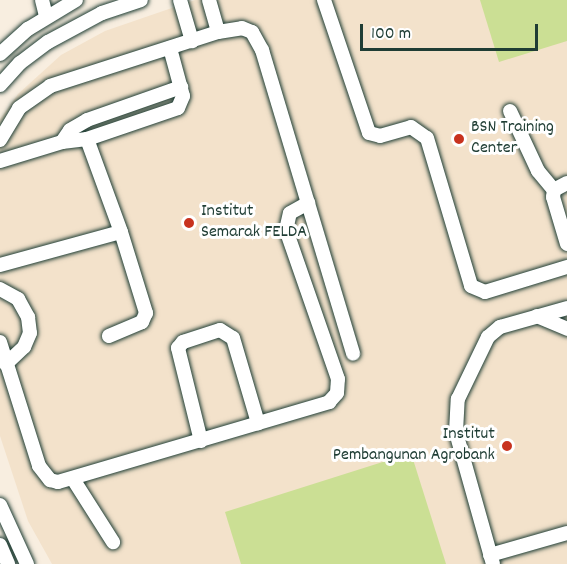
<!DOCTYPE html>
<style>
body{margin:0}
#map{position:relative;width:567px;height:564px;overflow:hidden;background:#f8eee0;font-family:Dekko,sans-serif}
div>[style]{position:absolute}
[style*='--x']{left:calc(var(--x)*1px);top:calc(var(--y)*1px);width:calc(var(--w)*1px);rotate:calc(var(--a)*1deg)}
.built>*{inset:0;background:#f3e2cb}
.green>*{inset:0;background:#cbdf94}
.roads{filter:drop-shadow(0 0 2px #1f3d34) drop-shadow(0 0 2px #1f3d34)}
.minor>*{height:14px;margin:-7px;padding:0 7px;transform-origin:7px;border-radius:7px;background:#fff}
.dots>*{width:16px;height:16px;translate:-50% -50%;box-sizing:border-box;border:3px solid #fff;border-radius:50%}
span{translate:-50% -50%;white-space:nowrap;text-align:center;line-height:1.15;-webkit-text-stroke:6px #fff;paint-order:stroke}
.poi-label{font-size:18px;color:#1f3d34}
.left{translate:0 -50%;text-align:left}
.right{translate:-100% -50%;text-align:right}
.scale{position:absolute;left:360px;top:24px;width:178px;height:27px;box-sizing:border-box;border:3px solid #1f3d34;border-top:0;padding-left:8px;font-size:18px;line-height:21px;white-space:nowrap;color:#1f3d34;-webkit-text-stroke:4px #fff;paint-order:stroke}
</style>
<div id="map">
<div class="built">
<div style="clip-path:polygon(195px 0,567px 0,567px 564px,52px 564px,28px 521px,0 436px,0 119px,18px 94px,61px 55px,105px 31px)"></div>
</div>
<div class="green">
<div style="clip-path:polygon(480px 0,567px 0,567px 41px,499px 62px)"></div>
<div style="clip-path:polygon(411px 453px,446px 564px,241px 564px,225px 512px)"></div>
</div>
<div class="roads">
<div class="minor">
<div style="--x:42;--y:0;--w:16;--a:76"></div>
<div style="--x:180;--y:0;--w:43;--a:73.7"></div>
<div style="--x:209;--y:0;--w:33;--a:74"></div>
<div style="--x:324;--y:0;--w:140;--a:71.3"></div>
<div style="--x:369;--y:133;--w:11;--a:15"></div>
<div style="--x:380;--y:136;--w:32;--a:-16"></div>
<div style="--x:411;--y:127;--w:19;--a:35"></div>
<div style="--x:427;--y:138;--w:154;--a:73.4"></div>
<div style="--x:471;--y:286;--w:15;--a:23"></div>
<div style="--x:485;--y:292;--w:86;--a:-17"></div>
<div style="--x:0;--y:54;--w:38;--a:-42"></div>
<div style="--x:28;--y:29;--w:56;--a:-31.1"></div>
<div style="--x:0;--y:85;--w:30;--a:-48"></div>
<div style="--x:20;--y:63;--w:35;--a:-37"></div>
<div style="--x:48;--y:42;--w:61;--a:-28.2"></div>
<div style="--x:102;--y:13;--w:41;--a:-18.4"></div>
<div style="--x:510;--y:111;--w:66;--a:65"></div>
<div style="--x:538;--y:171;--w:25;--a:50"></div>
<div style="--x:87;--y:139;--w:99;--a:69.9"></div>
<div style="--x:0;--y:140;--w:37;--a:-59"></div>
<div style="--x:19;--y:108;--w:38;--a:-35"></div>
<div style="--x:50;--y:86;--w:176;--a:-17.8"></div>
<div style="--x:218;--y:32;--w:24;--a:-9"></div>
<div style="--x:242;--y:28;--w:11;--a:22"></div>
<div style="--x:252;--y:32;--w:21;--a:61"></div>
<div style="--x:262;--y:50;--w:317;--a:73.3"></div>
<div style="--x:62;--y:142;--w:14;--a:-56"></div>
<div style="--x:70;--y:130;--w:20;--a:-30"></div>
<div style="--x:87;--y:120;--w:100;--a:-19.3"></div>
<div style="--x:0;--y:161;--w:65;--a:-17"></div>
<div style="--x:62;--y:142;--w:25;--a:-7"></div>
<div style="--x:87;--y:139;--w:96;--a:-18.8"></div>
<div style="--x:178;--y:108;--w:13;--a:-67"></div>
<div style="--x:183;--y:96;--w:50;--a:-105.2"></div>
<div style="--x:567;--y:183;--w:15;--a:152"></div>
<div style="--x:554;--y:190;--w:7;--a:98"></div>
<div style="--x:553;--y:197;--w:49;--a:73.4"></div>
<div style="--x:0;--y:265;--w:125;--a:-15.3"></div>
<div style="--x:121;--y:232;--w:85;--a:72.8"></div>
<div style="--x:146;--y:313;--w:10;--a:114"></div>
<div style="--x:142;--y:322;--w:36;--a:157"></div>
<div style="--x:0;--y:289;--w:21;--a:29"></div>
<div style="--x:18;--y:299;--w:21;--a:61"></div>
<div style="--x:28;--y:317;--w:16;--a:83"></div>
<div style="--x:30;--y:333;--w:15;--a:113"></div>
<div style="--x:24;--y:347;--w:25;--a:137"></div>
<div style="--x:537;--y:316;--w:33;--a:23"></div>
<div style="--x:0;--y:342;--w:130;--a:72.5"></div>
<div style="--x:39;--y:466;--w:18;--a:52"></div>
<div style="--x:50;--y:480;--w:8;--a:14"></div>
<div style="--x:58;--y:482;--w:283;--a:-16.4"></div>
<div style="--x:329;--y:402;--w:12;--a:-48"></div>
<div style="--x:337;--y:393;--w:14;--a:-86"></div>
<div style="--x:338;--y:379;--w:158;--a:-109.2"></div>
<div style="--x:286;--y:230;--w:17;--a:-77"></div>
<div style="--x:290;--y:213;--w:21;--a:-29"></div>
<div style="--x:201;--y:441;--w:96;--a:-103.9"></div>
<div style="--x:178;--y:348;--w:8;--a:-50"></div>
<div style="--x:183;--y:342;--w:39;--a:-18"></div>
<div style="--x:220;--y:330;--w:15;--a:32"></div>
<div style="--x:233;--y:338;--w:89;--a:73.6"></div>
<div style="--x:73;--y:479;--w:75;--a:57.6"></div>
<div style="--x:0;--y:505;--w:65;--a:65.4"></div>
<div style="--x:0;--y:545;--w:21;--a:67"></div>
<div style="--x:490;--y:555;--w:80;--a:-15.9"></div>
<div style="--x:493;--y:564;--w:137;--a:-105.7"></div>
<div style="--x:456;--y:432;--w:33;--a:-87"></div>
<div style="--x:458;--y:399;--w:69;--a:-64.2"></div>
<div style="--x:488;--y:337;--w:16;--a:-40"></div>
<div style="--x:500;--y:327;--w:70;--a:-15.8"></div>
</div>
</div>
<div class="dots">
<div style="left:459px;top:139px;background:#c8321e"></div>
<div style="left:189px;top:223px;background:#c8321e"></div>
<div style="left:507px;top:446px;background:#c8321e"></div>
</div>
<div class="poi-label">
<span class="left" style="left:471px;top:139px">BSN Training<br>Center</span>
<span class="left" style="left:201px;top:223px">Institut<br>Semarak FELDA</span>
<span class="right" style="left:495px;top:446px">Institut<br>Pembangunan Agrobank</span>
</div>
<div class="scale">100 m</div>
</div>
